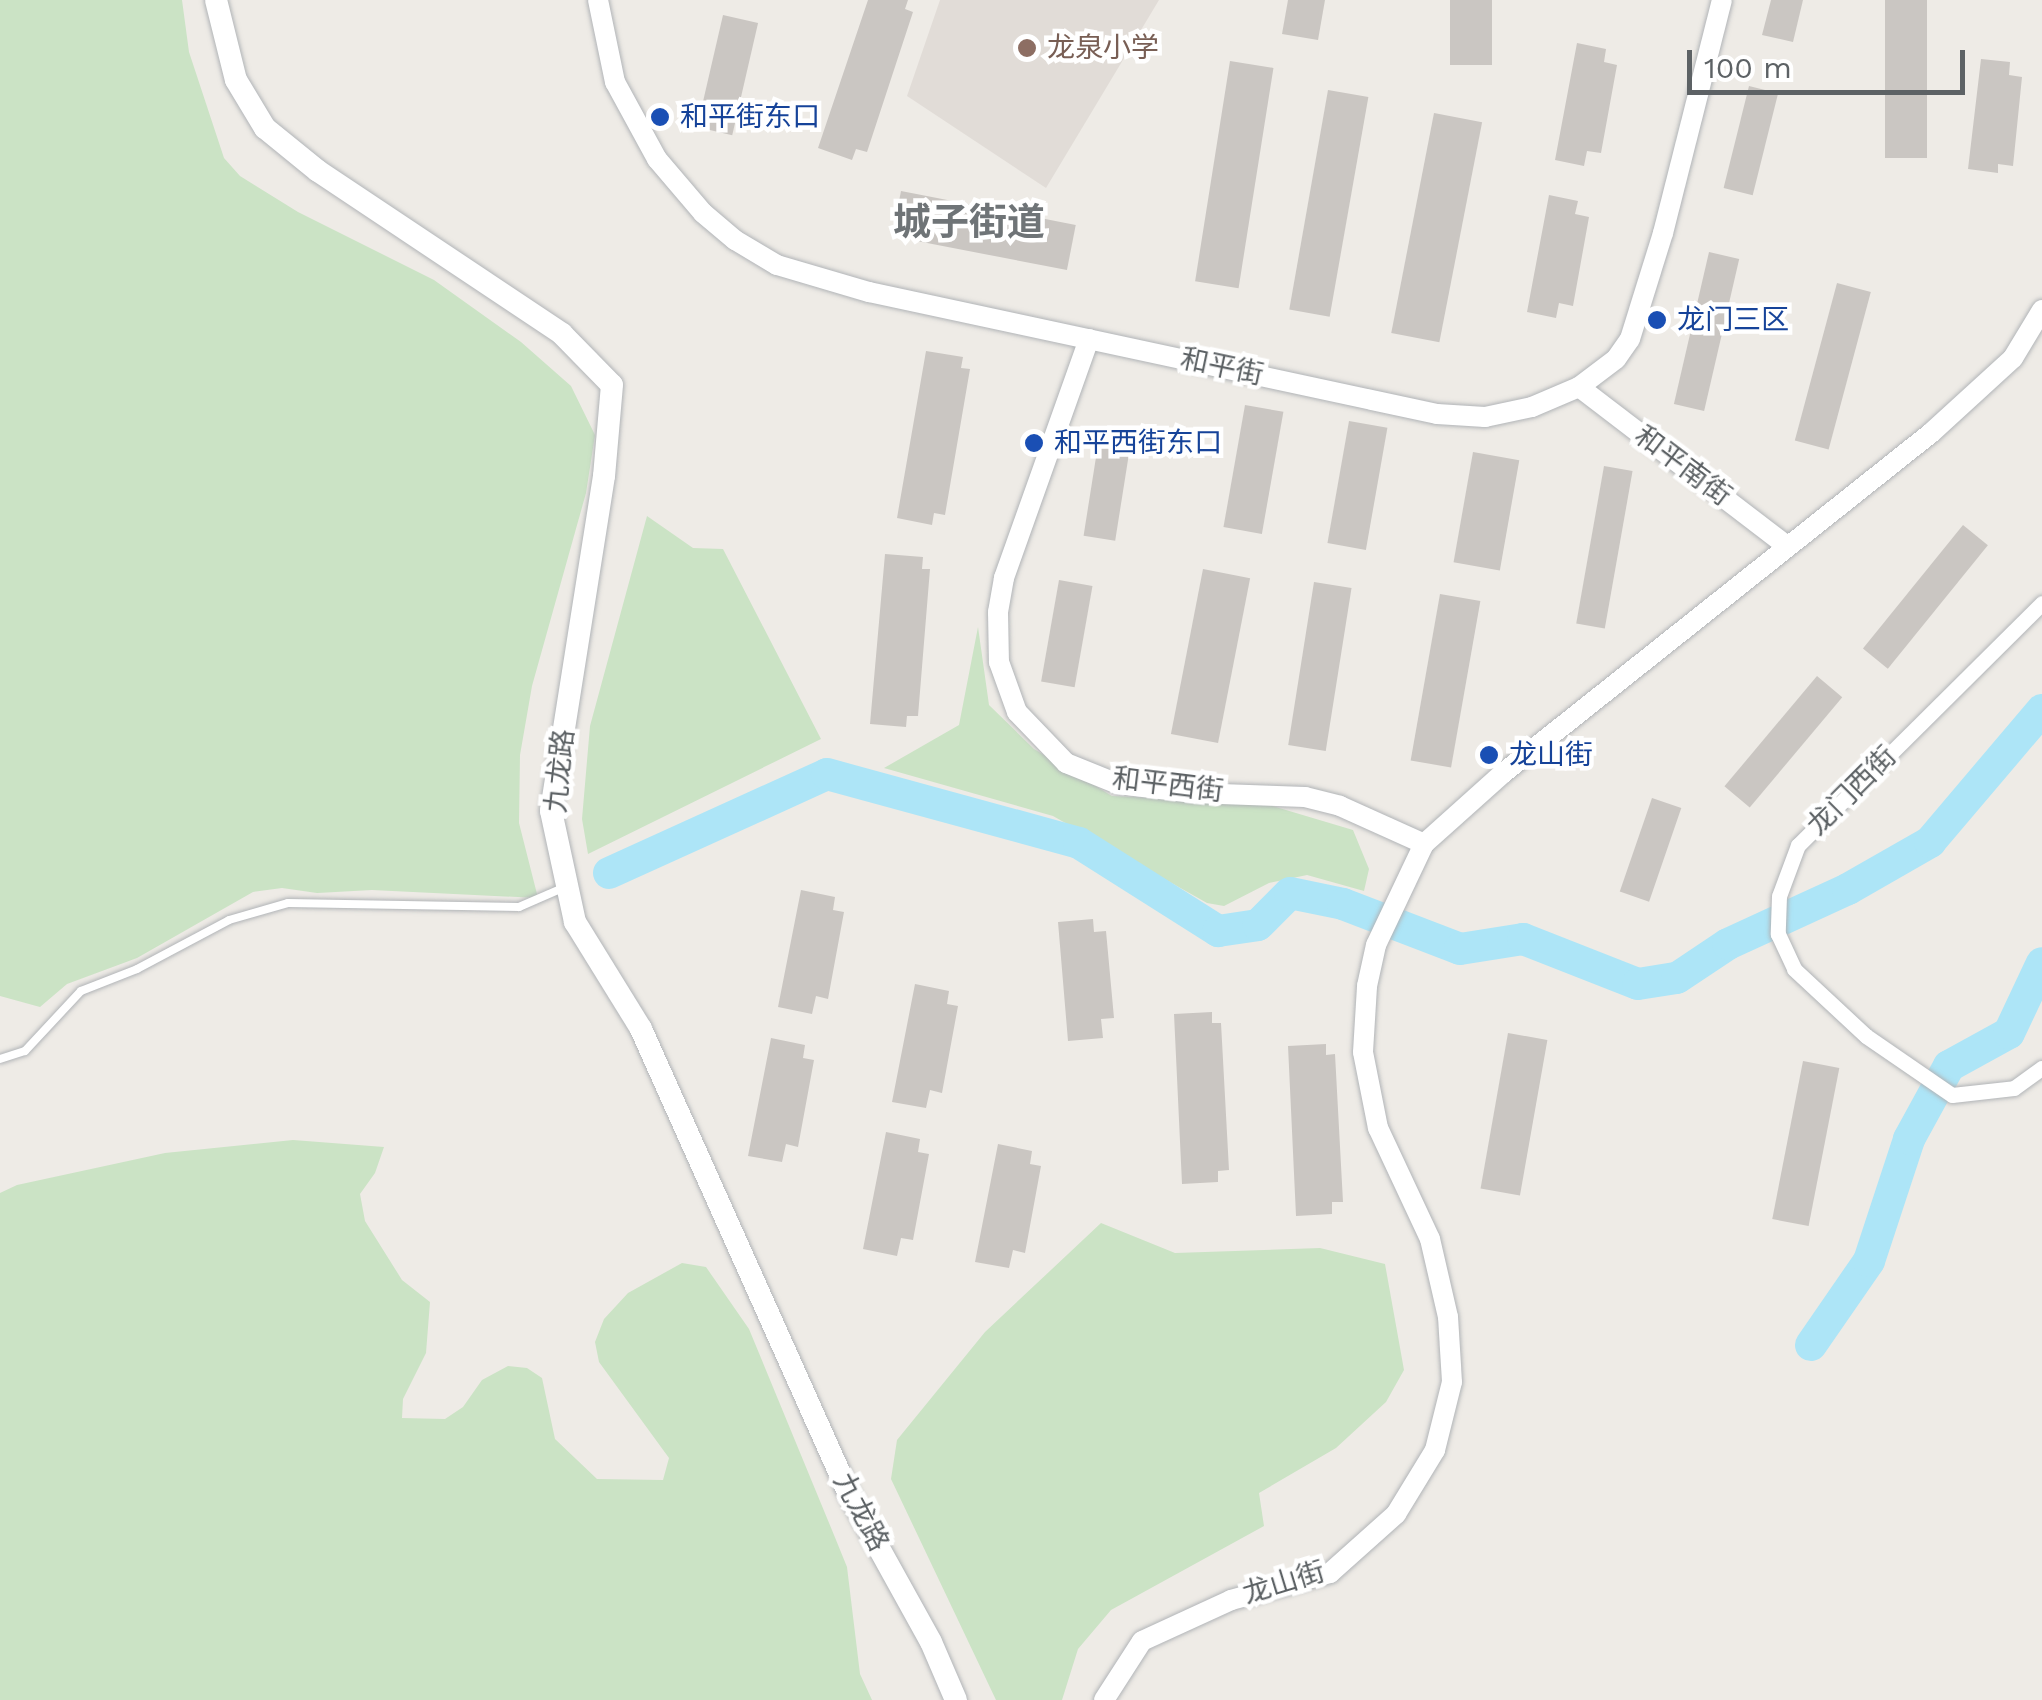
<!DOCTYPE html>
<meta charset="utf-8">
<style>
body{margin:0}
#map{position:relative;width:2042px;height:1700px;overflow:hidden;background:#eeebe6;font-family:"Work Sans","Noto Sans SC",sans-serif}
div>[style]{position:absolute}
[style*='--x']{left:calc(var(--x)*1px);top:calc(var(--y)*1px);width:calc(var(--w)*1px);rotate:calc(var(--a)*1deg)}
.education>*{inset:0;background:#e1dcd7}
.green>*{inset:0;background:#cbe3c5}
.river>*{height:32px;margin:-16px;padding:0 16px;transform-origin:16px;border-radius:16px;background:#ade5f7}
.building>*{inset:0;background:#cac6c2;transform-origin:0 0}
.roads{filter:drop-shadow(0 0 2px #b1b4b7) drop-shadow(0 0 2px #b1b4b7)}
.service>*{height:8px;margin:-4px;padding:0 4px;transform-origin:4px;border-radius:4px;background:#fff}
.minor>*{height:15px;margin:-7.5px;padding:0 7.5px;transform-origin:7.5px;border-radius:7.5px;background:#fff}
.tertiary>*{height:20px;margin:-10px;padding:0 10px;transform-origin:10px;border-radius:10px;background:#fff}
.secondary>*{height:22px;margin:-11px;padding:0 11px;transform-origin:11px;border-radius:11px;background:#fff}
.dots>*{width:28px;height:28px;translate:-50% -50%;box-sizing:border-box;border:5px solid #fff;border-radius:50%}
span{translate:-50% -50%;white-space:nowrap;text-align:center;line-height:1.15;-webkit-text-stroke:9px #fff;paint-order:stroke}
.education-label{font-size:28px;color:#785e54}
.left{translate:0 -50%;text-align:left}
.transit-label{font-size:28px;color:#164399}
.street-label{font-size:28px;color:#5d6265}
.district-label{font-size:38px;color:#6f7477;font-weight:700}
.scale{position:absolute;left:1687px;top:50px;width:278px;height:45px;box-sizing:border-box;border:5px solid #5d6265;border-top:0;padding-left:12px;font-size:30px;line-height:35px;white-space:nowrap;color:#5d6265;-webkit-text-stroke:8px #fff;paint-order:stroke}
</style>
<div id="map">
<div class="education">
<div style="clip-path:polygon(940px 0,1159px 0,1046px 188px,907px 96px)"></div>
</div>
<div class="green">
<div style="clip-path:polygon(0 0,182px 0,189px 52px,224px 158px,240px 176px,298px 212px,434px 280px,521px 342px,571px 386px,595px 435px,586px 493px,532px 686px,520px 755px,519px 823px,538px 898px,372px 890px,317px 893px,282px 888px,253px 892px,137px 958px,67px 984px,40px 1007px,0 996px)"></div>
<div style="clip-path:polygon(647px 516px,693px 548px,723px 549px,821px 739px,588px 854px,582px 819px,590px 726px)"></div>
<div style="clip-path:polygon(978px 627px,989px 705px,1034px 749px,1112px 796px,1262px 803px,1353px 830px,1369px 869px,1364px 891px,1307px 875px,1269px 883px,1224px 906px,1207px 903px,1053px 816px,884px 768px,959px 725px)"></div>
<div style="clip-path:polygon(293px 1140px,384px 1147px,375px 1173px,360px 1194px,365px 1221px,402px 1280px,430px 1302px,426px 1353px,403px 1399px,402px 1418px,445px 1419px,463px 1407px,482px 1380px,508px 1366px,527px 1368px,542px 1378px,555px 1439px,597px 1479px,663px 1480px,669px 1458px,599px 1362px,595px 1342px,604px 1319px,628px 1293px,682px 1263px,706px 1267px,749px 1329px,834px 1535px,847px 1567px,860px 1674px,872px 1700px,0 1700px,0 1193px,17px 1185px,165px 1153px)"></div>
<div style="clip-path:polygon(1101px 1223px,1175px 1253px,1320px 1248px,1385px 1264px,1404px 1370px,1386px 1402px,1336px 1448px,1259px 1493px,1264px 1526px,1111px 1610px,1078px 1649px,1062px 1700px,996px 1700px,891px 1479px,897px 1440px,985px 1332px)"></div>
</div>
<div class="river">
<div style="--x:609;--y:873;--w:239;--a:-24.4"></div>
<div style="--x:827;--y:774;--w:261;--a:15.3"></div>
<div style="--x:1079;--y:843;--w:165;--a:32.3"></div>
<div style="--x:1218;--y:931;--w:40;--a:-8.5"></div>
<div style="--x:1258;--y:925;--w:45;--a:-45"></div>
<div style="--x:1290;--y:893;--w:54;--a:11.7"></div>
<div style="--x:1343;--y:904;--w:125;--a:21"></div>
<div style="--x:1460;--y:949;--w:64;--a:-9"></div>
<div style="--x:1523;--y:939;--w:123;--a:21.4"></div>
<div style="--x:1638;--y:984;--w:39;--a:-9"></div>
<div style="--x:1677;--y:978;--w:61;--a:-33.7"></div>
<div style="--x:1728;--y:944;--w:132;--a:-24.6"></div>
<div style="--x:1848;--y:889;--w:95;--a:-29.8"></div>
<div style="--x:1930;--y:842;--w:173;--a:-49.7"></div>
<div style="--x:1811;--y:1345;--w:102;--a:-55.4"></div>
<div style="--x:1869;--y:1261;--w:128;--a:-71.8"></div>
<div style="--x:1909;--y:1139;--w:83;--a:-61.3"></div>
<div style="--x:1949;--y:1066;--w:68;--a:-28.8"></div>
<div style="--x:2009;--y:1033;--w:77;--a:-64.8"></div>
</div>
<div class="building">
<div style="clip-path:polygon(868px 0,908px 0,905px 9px,913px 12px,867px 152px,856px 149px,852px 160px,818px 148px)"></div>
<div style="clip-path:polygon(1288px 0,1325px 0,1318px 40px,1282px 34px)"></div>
<div style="left:1450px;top:0;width:42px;height:65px"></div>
<div style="clip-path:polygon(1771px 0,1803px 0,1793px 42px,1762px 35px)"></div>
<div style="left:1885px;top:0;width:42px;height:158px"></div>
<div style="left:723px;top:15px;width:36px;height:115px;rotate:13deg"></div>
<div style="clip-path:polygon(1577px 43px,1606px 49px,1604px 62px,1617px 65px,1601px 153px,1587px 151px,1584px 166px,1555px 160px)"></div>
<div style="clip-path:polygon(1981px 59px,2010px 62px,2009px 75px,2022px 77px,2013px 166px,1998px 164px,1998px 173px,1968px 169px)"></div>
<div style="left:1230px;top:61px;width:44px;height:223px;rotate:9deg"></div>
<div style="left:1749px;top:86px;width:30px;height:105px;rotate:14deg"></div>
<div style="left:1328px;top:90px;width:41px;height:223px;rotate:10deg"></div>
<div style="left:1434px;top:113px;width:49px;height:224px;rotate:11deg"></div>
<div style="left:901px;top:191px;width:178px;height:46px;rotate:11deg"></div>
<div style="clip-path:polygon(1549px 195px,1578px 201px,1575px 214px,1589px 217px,1573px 306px,1559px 303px,1556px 318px,1527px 312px)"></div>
<div style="left:1709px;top:252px;width:31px;height:156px;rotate:13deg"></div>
<div style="left:1837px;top:283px;width:35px;height:163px;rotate:15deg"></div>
<div style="clip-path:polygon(926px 351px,963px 357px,961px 368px,970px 369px,945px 515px,934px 513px,932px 525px,897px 518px)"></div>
<div style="left:1245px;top:405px;width:39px;height:124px;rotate:10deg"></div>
<div style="left:1349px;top:421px;width:39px;height:124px;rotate:10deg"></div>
<div style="left:1100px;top:432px;width:32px;height:105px;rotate:9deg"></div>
<div style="left:1473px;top:452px;width:47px;height:112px;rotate:10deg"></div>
<div style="left:1604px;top:466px;width:29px;height:160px;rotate:10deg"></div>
<div style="left:1963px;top:525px;width:32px;height:159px;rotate:39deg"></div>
<div style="clip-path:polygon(885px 554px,923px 557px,922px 569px,930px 569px,918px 716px,907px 716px,906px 727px,870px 724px)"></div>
<div style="left:1203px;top:569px;width:48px;height:168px;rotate:11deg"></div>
<div style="left:1059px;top:580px;width:34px;height:103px;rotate:10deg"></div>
<div style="left:1314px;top:582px;width:38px;height:165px;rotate:9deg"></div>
<div style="left:1440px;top:594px;width:41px;height:169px;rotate:10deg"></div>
<div style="left:1817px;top:676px;width:33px;height:144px;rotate:40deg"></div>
<div style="left:1652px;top:798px;width:31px;height:99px;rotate:19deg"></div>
<div style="clip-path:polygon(801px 890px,835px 897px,833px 910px,844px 912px,828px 999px,816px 996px,812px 1014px,778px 1007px)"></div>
<div style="clip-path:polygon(1093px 919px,1094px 932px,1106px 931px,1114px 1018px,1101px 1019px,1103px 1038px,1068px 1041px,1058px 922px)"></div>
<div style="clip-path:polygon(915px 984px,949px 991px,947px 1004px,958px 1006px,942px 1093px,930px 1090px,926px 1108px,892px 1102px)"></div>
<div style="clip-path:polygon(1212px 1012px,1212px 1023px,1221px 1023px,1229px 1170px,1218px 1171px,1218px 1182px,1182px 1184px,1174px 1014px)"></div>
<div style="left:1508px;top:1033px;width:40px;height:158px;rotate:10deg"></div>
<div style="clip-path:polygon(771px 1038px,805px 1045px,803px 1058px,814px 1060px,798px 1147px,786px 1144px,782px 1162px,748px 1156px)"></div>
<div style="clip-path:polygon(1326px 1044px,1326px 1055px,1335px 1054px,1343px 1202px,1332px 1202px,1332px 1214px,1296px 1216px,1288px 1046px)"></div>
<div style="left:1803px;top:1061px;width:37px;height:161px;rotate:11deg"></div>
<div style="clip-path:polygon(886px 1132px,920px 1139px,918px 1152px,929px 1154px,913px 1240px,901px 1238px,897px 1256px,863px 1249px)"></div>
<div style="clip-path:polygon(998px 1144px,1032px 1151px,1030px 1164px,1041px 1166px,1025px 1253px,1013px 1250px,1009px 1268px,975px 1262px)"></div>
</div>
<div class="roads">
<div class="service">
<div style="--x:0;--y:1059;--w:26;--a:-18"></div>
<div style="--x:25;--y:1051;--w:82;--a:-47"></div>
<div style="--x:81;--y:991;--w:60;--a:-21.4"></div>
<div style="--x:137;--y:969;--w:104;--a:-28"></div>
<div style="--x:229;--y:920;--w:61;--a:-16.1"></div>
<div style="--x:288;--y:903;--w:231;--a:1"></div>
<div style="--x:519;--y:907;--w:48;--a:-23.4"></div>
</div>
<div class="minor">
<div style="--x:2042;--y:603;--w:344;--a:135.2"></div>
<div style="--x:1798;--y:845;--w:54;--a:110.4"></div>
<div style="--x:1779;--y:896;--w:38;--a:92"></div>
<div style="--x:1778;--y:934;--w:38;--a:65"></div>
<div style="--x:1794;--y:969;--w:98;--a:42.9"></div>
<div style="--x:1866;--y:1036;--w:104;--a:34.5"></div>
<div style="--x:1952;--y:1095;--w:62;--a:-6.4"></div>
<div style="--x:2014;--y:1088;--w:34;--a:-36"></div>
</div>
<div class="tertiary">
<div style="--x:598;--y:0;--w:84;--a:78.3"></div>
<div style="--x:615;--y:82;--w:88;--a:61.4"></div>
<div style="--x:657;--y:159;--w:71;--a:49.6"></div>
<div style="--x:703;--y:213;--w:42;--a:40.2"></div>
<div style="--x:735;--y:240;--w:49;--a:30.8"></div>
<div style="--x:777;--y:265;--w:96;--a:16.4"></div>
<div style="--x:869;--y:292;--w:581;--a:12.12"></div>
<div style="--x:1437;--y:414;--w:48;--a:3.6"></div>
<div style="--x:1485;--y:417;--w:48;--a:-12"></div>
<div style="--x:1532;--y:407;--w:51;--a:-23.1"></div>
<div style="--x:1579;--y:387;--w:46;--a:-37.1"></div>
<div style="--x:1616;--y:359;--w:24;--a:-55"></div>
<div style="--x:1630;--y:339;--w:111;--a:-72.7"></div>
<div style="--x:1663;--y:233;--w:240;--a:-75.8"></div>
<div style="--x:1089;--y:339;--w:254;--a:109.6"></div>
<div style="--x:1004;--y:578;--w:35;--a:100"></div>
<div style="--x:998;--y:612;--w:50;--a:88.9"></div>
<div style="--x:999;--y:662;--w:53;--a:70.2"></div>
<div style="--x:1017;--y:712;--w:71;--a:46.1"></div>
<div style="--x:1066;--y:763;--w:56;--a:22"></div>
<div style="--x:1118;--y:784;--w:76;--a:6.8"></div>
<div style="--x:1193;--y:793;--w:112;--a:2"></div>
<div style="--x:1305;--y:797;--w:36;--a:14"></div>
<div style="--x:1340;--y:806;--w:92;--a:24.3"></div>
<div style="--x:1579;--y:387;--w:260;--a:37.4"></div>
<div style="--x:1104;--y:1700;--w:70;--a:-57.2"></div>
<div style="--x:1142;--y:1641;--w:98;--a:-24.7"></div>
<div style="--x:1231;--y:1600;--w:103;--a:-15.3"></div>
<div style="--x:1330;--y:1573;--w:89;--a:-41.8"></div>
<div style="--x:1396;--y:1514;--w:75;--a:-58.6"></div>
<div style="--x:1435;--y:1450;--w:70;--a:-76"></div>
<div style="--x:1452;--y:1382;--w:65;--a:-93.5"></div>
<div style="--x:1448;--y:1317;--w:80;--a:-103"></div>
<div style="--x:1430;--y:1239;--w:123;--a:-115.1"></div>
<div style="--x:1378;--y:1128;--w:77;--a:-101.2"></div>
<div style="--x:1363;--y:1052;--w:66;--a:-86.5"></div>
<div style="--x:1367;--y:986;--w:42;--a:-77.6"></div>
<div style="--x:1376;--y:945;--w:112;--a:-64.6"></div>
<div style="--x:1424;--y:844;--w:105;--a:-41.9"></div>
<div style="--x:1502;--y:774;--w:548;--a:-38.48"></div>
<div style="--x:1931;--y:433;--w:111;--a:-42.4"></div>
<div style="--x:2013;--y:358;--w:56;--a:-58.9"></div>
</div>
<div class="secondary">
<div style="--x:216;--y:0;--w:82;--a:76"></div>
<div style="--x:236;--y:80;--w:56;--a:58.9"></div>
<div style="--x:265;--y:128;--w:68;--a:39.1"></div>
<div style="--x:318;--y:171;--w:293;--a:33.7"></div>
<div style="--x:562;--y:334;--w:71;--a:45.6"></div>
<div style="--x:612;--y:385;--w:91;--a:95"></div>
<div style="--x:604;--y:476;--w:339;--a:99"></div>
<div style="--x:551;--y:811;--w:114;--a:77.8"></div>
<div style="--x:575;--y:922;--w:126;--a:58.3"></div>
<div style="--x:641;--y:1029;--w:509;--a:65.9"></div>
<div style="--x:849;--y:1494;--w:169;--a:61"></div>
<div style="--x:931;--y:1642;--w:63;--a:66.7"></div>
</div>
</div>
<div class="dots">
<div style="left:1027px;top:48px;background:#8d6e63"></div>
<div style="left:660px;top:117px;background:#1a4fb4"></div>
<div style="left:1657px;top:320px;background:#1a4fb4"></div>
<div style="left:1034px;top:443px;background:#1a4fb4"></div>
<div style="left:1489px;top:755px;background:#1a4fb4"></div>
</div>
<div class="education-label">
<span class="left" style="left:1047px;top:48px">龙泉小学</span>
</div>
<div class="transit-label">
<span class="left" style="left:680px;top:117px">和平街东口</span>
<span class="left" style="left:1677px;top:320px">龙门三区</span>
<span class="left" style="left:1054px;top:443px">和平西街东口</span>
<span class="left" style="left:1509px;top:755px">龙山街</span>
</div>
<div class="street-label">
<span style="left:1222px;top:367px;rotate:12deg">和平街</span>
<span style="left:1683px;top:466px;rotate:37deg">和平南街</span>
<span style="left:560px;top:771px;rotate:-84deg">九龙路</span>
<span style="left:1168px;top:785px;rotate:7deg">和平西街</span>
<span style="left:1852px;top:791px;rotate:-45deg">龙门西街</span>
<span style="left:861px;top:1512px;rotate:62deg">九龙路</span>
<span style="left:1284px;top:1583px;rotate:-17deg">龙山街</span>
</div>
<div class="district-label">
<span style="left:969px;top:223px">城子街道</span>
</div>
<div class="scale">100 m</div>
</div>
